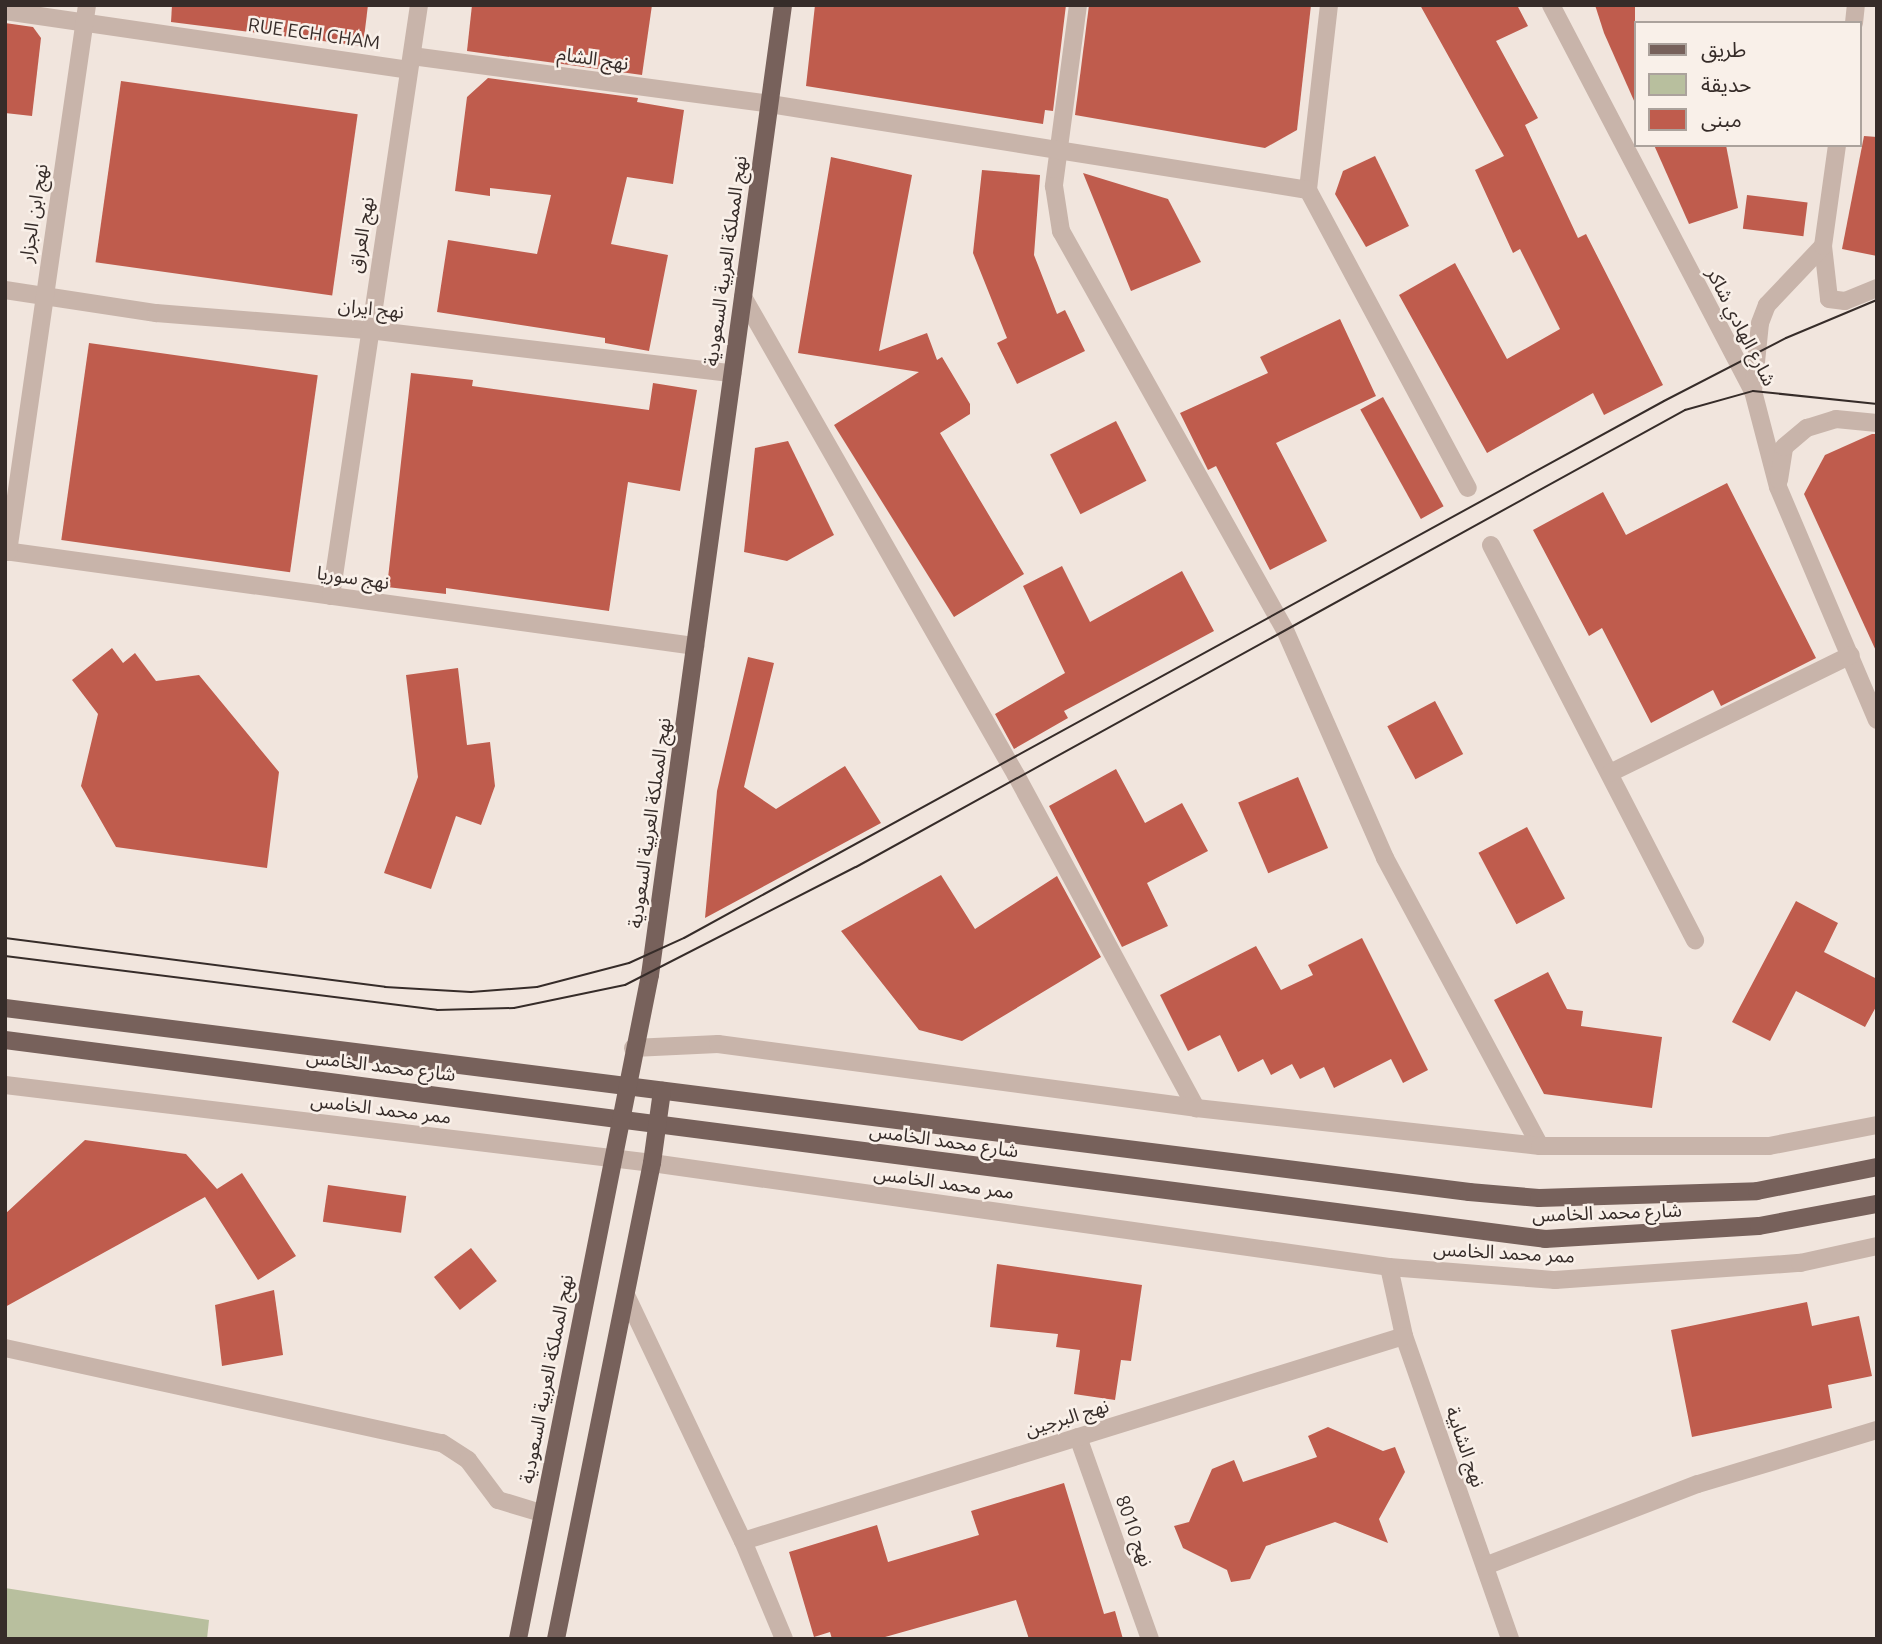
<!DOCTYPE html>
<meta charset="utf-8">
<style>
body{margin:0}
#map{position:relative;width:1882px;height:1644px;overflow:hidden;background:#f1e5dd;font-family:Ubuntu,"Noto Sans Arabic",sans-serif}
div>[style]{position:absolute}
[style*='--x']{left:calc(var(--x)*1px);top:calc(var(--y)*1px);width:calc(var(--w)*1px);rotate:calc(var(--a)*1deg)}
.green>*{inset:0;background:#b8bf9e}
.building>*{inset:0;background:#bf5c4d;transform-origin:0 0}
.minor>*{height:18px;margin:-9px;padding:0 9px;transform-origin:9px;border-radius:9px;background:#c8b4aa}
.major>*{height:18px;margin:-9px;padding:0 9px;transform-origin:9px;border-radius:9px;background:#77615b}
.tram>*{height:2px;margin:-1px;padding:0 1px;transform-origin:1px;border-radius:1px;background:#362c29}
span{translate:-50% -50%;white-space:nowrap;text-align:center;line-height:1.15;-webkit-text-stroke:5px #f9f0e9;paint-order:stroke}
.street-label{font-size:19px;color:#362c29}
.frame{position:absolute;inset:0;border:7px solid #362c29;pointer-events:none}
.legend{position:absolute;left:1634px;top:21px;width:228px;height:126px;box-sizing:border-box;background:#f9f0e9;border:2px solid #aba29c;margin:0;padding:9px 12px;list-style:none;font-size:21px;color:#362c29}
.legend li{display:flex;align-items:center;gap:14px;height:35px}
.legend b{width:35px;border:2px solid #aba29c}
</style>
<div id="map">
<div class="green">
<div style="clip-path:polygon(5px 1588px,209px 1620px,207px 1639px,5px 1639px)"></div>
</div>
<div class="building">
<div style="clip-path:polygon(172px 5px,368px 5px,363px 46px,171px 22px)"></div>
<div style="clip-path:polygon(472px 5px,652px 5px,642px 75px,467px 51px)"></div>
<div style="clip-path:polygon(815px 5px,1066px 5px,1053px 111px,1045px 110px,1043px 124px,806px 86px)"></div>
<div style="clip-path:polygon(1089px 5px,1311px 5px,1297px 130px,1265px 148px,1075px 115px)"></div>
<div style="clip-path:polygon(1420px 5px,1517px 5px,1528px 26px,1496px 41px,1538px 118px,1525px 125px,1578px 238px,1586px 234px,1663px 385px,1604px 415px,1593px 393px,1487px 453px,1399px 295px,1455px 263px,1507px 359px,1560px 329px,1520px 249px,1513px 253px,1475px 170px,1504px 156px)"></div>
<div style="clip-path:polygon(1595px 5px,1635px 5px,1635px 103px,1604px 33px)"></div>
<div style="clip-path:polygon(5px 23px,33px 27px,41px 38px,32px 116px,5px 113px)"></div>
<div style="clip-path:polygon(488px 78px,638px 98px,637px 102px,684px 110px,673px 184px,627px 177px,611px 244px,668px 255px,649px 351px,605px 343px,605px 338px,437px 312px,448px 240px,537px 254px,551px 195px,490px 188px,490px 196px,455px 191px,467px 97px)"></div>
<div style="left:121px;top:81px;width:239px;height:183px;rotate:8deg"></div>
<div style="clip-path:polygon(1864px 136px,1877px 137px,1877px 256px,1842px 249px)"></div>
<div style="clip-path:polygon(1654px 145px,1726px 145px,1738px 208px,1689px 224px)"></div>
<div style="clip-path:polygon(1375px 156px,1409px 226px,1366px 247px,1335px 194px,1343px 171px)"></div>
<div style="clip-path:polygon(831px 157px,912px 175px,879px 351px,927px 333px,937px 360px,942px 357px,970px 404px,970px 414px,940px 433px,1024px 574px,954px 617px,834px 425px,919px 372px,798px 353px)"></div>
<div style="clip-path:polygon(982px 170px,1040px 175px,1034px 255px,1057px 314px,1065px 310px,1085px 351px,1017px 384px,997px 343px,1007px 338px,973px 253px)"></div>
<div style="clip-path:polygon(1083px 173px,1168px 199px,1201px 262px,1131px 291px)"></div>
<div style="left:1747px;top:195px;width:61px;height:34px;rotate:7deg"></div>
<div style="clip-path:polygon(1340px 319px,1376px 396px,1276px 443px,1327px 541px,1270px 570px,1216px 466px,1208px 470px,1180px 413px,1268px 373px,1260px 357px)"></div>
<div style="left:89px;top:343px;width:231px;height:199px;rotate:8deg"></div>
<div style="clip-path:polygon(411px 373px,473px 380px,472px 386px,649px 410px,653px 383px,697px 390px,680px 491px,628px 482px,609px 611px,446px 588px,446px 594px,387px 587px)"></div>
<div style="left:1383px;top:397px;width:125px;height:26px;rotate:61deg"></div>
<div style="left:1116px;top:421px;width:67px;height:74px;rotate:63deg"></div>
<div style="clip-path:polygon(1872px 434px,1877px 434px,1877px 653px,1804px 494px,1825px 455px)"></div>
<div style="clip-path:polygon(788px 441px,834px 535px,787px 561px,744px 552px,755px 448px)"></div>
<div style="clip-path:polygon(1727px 483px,1816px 658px,1721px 706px,1713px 690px,1651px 723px,1602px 628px,1589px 636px,1533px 530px,1603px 492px,1626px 535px)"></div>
<div style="clip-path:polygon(1062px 566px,1090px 622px,1182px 571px,1214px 631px,1064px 711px,1068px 718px,1014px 749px,995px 714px,1065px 673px,1023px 586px)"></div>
<div style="clip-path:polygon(112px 648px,123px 663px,135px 653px,156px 681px,199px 675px,279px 772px,267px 868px,116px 847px,81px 786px,98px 714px,72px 680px)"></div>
<div style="clip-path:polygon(748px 657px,774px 663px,744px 787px,776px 809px,845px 766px,881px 823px,705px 918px,717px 791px)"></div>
<div style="clip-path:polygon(458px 668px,467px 745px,490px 742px,495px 786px,481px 825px,456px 816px,431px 889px,384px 873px,418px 777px,406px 675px)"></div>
<div style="left:1435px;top:701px;width:60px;height:54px;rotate:62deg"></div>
<div style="clip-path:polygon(1116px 769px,1145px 823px,1182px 803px,1208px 851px,1147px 883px,1168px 926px,1122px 947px,1049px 806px)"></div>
<div style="left:1298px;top:777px;width:77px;height:65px;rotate:67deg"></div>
<div style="left:1527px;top:827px;width:81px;height:55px;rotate:62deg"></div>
<div style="clip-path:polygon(941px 875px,975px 929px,1057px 876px,1101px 957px,962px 1041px,919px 1030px,841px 931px)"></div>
<div style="clip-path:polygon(1796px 901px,1838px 923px,1824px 952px,1877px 979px,1877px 1005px,1865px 1027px,1796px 991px,1770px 1041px,1732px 1022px)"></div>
<div style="clip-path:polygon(1362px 938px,1428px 1070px,1403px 1083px,1391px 1059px,1334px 1088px,1324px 1067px,1300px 1079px,1292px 1064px,1271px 1075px,1263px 1059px,1238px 1072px,1220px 1035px,1188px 1051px,1160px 995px,1256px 946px,1281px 990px,1313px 975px,1308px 965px)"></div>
<div style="clip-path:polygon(1548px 972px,1567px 1009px,1583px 1011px,1581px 1026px,1662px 1037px,1652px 1108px,1544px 1094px,1494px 1000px)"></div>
<div style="clip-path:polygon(85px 1140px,186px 1154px,217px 1189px,242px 1173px,296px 1256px,258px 1280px,205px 1197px,5px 1307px,5px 1214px)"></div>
<div style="left:328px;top:1185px;width:79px;height:37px;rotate:8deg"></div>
<div style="left:471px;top:1248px;width:42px;height:47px;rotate:52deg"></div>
<div style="clip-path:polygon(997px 1264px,1142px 1285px,1131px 1361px,1121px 1360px,1115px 1400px,1074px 1394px,1080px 1350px,1056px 1347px,1058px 1334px,990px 1327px)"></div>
<div style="clip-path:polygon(274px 1290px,283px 1355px,222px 1366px,215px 1305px)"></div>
<div style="clip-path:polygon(1807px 1302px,1812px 1326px,1859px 1316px,1872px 1376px,1828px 1385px,1832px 1408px,1692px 1437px,1671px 1330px)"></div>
<div style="clip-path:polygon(1328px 1427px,1383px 1451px,1395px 1447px,1405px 1472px,1379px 1519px,1388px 1543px,1335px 1522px,1266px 1546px,1250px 1579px,1231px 1582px,1227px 1570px,1183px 1548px,1174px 1526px,1189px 1522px,1212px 1469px,1234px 1460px,1243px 1482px,1317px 1457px,1308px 1436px)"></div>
<div style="clip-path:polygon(1064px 1483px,1104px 1614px,1115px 1611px,1123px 1639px,1029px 1639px,1016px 1600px,878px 1639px,832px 1639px,830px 1632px,814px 1637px,789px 1552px,877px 1525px,888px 1562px,979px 1535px,971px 1511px)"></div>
</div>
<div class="minor">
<div style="--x:1078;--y:5;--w:183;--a:97.6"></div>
<div style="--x:1054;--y:186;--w:46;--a:81.2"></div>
<div style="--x:1061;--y:231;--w:458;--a:60.7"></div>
<div style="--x:1285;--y:630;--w:249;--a:66.3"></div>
<div style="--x:1385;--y:858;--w:327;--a:61.7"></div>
<div style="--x:1329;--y:5;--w:186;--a:96.5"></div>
<div style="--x:1308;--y:190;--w:338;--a:61.8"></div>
<div style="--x:1551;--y:5;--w:436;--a:62.4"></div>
<div style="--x:1753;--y:391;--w:99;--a:75.4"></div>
<div style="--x:1778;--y:487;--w:253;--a:67"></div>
<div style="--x:5;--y:11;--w:408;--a:8.3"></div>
<div style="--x:1854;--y:23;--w:18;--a:-84"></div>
<div style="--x:412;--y:56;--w:361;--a:7.6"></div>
<div style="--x:770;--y:104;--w:545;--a:9.08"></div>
<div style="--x:1823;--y:246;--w:53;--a:83.5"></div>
<div style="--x:1829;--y:299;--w:16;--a:7"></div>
<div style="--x:1845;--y:301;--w:35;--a:-22"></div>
<div style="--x:5;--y:290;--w:153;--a:8.7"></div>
<div style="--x:156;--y:313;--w:214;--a:4.6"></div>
<div style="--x:369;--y:330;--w:366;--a:6.8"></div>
<div style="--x:743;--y:297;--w:550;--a:60.27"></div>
<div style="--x:1016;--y:775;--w:379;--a:61.6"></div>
<div style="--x:1753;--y:391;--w:68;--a:-84.1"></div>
<div style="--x:1760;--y:323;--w:19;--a:-69"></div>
<div style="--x:1767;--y:305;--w:81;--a:-46.5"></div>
<div style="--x:1823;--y:246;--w:102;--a:-82.1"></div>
<div style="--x:1779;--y:480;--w:33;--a:-81"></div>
<div style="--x:1784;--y:447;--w:30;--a:-40"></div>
<div style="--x:1807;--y:428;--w:30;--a:-17"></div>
<div style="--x:1836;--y:419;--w:41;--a:5.6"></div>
<div style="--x:1491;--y:545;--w:445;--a:62.7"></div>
<div style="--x:5;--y:551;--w:697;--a:7.84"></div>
<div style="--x:8;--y:552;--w:553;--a:-81.78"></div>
<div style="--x:331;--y:596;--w:598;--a:-81.53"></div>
<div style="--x:1610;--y:773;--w:268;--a:-26.1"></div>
<div style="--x:633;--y:1048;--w:85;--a:-2.7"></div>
<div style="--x:718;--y:1044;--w:482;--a:7.6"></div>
<div style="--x:1196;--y:1108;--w:346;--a:6.3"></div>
<div style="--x:1540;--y:1146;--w:229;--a:0"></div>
<div style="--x:1769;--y:1146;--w:110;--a:-11"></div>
<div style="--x:5;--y:1085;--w:652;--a:6.87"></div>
<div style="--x:652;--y:1163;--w:744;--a:8.03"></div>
<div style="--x:1389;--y:1267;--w:167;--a:4.5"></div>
<div style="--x:1555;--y:1280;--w:246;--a:-4"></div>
<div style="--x:1800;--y:1263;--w:79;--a:-12.4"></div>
<div style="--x:1389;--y:1267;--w:71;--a:77.7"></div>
<div style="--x:1404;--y:1336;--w:321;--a:70.7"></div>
<div style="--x:626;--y:1295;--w:272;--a:64.6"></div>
<div style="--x:743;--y:1541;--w:106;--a:67.3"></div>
<div style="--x:5;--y:1348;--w:447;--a:12.3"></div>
<div style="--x:442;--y:1443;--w:31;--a:33"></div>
<div style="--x:468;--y:1460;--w:50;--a:53.1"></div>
<div style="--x:498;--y:1500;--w:45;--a:16.8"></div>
<div style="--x:1078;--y:1437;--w:214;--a:70.4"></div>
<div style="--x:743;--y:1541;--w:692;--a:-17.23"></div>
<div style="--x:1485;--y:1566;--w:228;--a:-21.1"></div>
<div style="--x:1698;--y:1484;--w:187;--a:-16.8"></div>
</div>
<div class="major">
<div style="--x:5;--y:1008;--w:1476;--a:7.16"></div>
<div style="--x:1469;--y:1192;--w:70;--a:4.9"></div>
<div style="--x:1539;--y:1198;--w:218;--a:-1.8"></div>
<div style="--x:1757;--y:1191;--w:122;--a:-11.3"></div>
<div style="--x:5;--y:1040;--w:1553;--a:7.36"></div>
<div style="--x:1545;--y:1239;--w:214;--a:-3.5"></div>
<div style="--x:1759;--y:1226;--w:120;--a:-10.6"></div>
<div style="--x:518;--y:1639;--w:677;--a:-78.76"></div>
<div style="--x:650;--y:975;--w:979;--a:-82.19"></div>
<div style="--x:556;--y:1639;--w:486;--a:-78.6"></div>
<div style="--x:652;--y:1163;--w:73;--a:-82.1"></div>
</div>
<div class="tram">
<div style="--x:5;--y:938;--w:383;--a:7.3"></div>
<div style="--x:385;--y:987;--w:86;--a:3.3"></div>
<div style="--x:471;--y:992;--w:66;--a:-4.3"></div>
<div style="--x:537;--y:987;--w:95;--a:-14.6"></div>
<div style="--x:629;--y:963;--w:60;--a:-24.4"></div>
<div style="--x:684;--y:938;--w:1117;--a:-28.72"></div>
<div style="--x:1664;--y:401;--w:137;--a:-27.3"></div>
<div style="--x:1786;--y:338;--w:99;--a:-22.7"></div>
<div style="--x:5;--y:956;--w:435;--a:7.1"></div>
<div style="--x:437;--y:1010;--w:77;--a:-1.5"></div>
<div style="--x:514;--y:1008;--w:113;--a:-11.7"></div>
<div style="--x:625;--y:985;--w:259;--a:-27.1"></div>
<div style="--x:856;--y:867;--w:947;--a:-28.87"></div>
<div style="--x:1685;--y:410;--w:71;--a:-15.6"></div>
<div style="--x:1753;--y:391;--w:125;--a:6"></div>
</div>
<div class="street-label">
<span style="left:314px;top:34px;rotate:8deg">RUE ECH CHAM</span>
<span style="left:593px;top:59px;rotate:8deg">نهج الشام</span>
<span style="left:34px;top:213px;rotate:-81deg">نهج ابن الجزار</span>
<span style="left:362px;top:235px;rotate:-81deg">نهج العراق</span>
<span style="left:726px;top:261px;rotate:-82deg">نهج المملكة العربية السعودية</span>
<span style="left:371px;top:309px;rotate:6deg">نهج ايران</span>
<span style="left:1741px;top:327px;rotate:63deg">شارع الهادي شاكر</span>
<span style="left:353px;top:578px;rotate:8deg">نهج سوريا</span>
<span style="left:650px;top:823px;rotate:-82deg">نهج المملكة العربية السعودية</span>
<span style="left:381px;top:1066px;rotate:7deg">شارع محمد الخامس</span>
<span style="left:381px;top:1109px;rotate:7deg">ممر محمد الخامس</span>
<span style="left:944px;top:1141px;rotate:8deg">شارع محمد الخامس</span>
<span style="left:944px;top:1183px;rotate:8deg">ممر محمد الخامس</span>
<span style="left:1607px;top:1213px;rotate:-2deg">شارع محمد الخامس</span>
<span style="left:1504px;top:1253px;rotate:3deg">ممر محمد الخامس</span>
<span style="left:547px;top:1379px;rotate:-79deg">نهج المملكة العربية السعودية</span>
<span style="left:1067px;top:1418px;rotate:-17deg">نهج البرجين</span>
<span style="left:1465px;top:1447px;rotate:71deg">نهج الشابية</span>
<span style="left:1134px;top:1531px;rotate:70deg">نهج 8010</span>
</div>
<div class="frame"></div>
<ul class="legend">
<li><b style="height:9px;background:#77615b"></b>طريق</li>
<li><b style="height:19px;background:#b8bf9e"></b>حديقة</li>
<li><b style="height:19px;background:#bf5c4d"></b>مبنى</li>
</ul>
</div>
